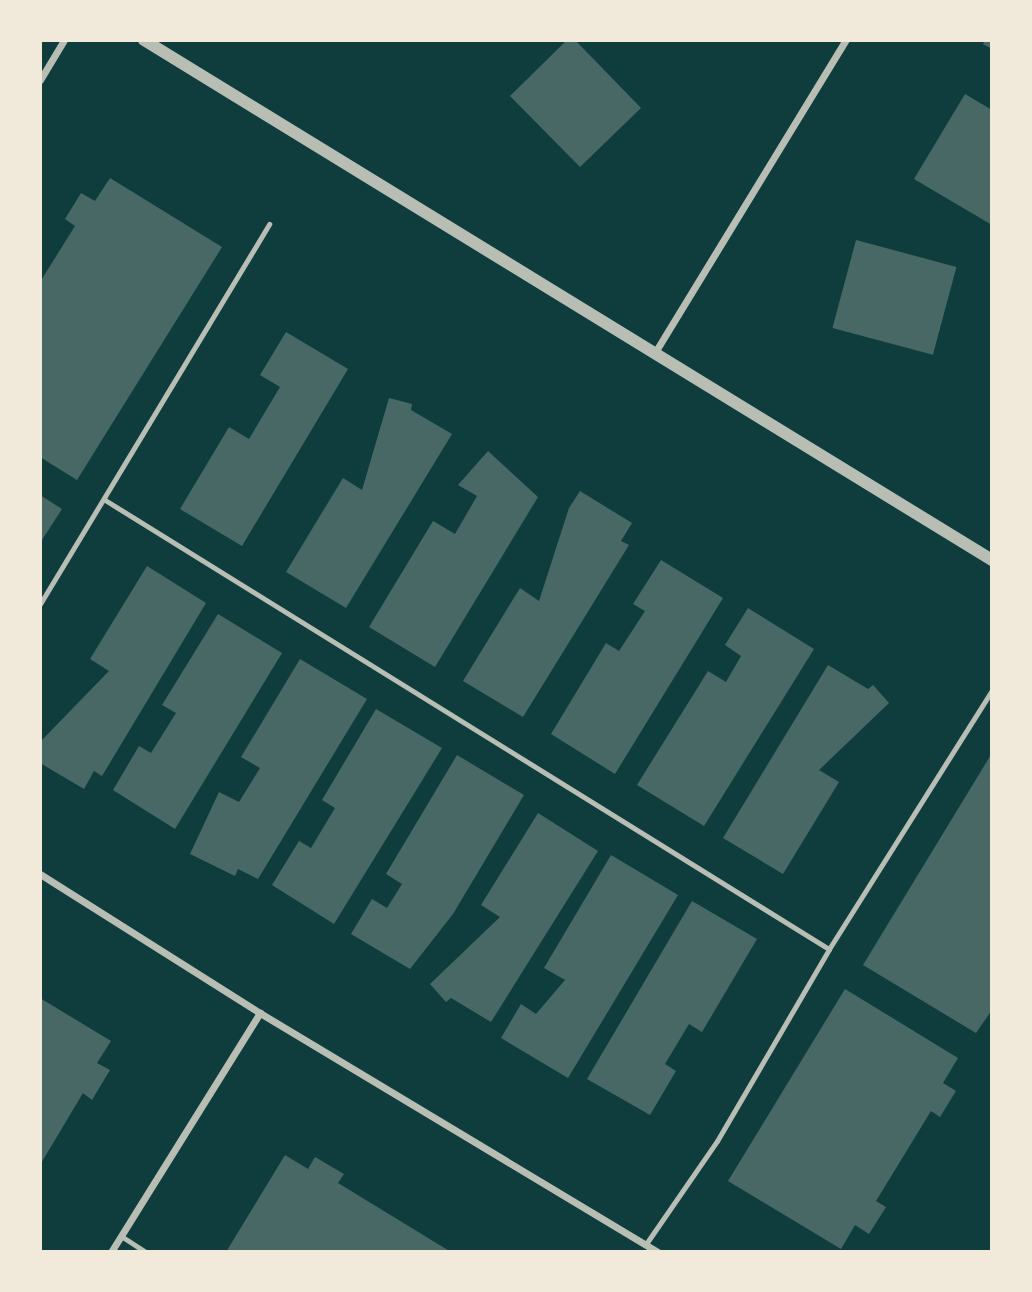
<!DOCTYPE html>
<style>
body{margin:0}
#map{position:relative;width:1032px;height:1292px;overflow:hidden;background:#0f3d3e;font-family:Jost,sans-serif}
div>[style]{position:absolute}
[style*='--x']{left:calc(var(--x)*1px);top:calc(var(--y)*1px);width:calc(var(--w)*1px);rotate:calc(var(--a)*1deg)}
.building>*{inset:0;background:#486865;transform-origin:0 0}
.service>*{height:5px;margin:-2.5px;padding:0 2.5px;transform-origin:2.5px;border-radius:2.5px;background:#b8beb3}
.minor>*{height:7px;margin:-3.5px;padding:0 3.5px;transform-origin:3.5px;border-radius:3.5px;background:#b8beb3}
.tertiary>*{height:12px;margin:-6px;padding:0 6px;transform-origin:6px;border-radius:6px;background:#b8beb3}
span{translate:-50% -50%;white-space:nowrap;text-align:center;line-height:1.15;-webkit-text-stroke:5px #f1e9da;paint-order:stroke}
.frame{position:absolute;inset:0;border:42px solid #f1e9da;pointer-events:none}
</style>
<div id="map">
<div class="building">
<div style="clip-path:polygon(567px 40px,575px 40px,641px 108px,580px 167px,510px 96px)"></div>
<div style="clip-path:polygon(985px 40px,992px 40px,992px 49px,983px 44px)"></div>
<div style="clip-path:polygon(965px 94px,992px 110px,992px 225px,914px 179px)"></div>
<div style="clip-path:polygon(110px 178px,222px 247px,77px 480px,40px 457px,40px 282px,75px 226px,65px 219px,81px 193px,95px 201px)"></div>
<div style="left:856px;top:240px;width:104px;height:91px;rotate:15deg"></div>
<div style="clip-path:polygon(286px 332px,348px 369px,242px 546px,180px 509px,229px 427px,249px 439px,280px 387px,260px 375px)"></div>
<div style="clip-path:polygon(389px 398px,412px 404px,411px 410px,452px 434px,346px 608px,286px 572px,343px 478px,362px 490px)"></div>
<div style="clip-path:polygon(488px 451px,538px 497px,435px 667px,369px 627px,433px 521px,455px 534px,477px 496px,458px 485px)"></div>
<div style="clip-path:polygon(580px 491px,632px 523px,621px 541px,629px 545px,523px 717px,463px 681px,520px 588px,539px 601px,569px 508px)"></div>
<div style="clip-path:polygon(40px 495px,62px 509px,40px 543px)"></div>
<div style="clip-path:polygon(661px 560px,723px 598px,615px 774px,551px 734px,606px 643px,619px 651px,645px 611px,633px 604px)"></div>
<div style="clip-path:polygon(147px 566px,206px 603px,102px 776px,94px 771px,84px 789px,40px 763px,40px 742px,109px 671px,90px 659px)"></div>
<div style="clip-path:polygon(748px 608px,814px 649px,704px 826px,637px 785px,708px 671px,726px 682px,741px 656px,725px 645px)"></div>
<div style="clip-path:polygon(218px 614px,282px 653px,175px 829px,113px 790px,139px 746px,151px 753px,176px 713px,162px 705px)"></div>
<div style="clip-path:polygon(300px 659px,367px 699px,258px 879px,238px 869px,235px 876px,190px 854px,219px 792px,239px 802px,260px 768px,241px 757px)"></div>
<div style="clip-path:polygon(828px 665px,868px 689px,873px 685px,889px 703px,819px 770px,839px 782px,783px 874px,723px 838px)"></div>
<div style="clip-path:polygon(376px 709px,442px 748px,334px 924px,272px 885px,299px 841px,311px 848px,335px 808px,322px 800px)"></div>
<div style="clip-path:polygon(992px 753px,992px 1010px,976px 1033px,863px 965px)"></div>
<div style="clip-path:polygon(457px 755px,524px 795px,453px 914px,410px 969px,351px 934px,372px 899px,387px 908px,402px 884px,386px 874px)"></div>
<div style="clip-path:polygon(538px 813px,598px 851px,491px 1022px,451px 998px,446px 1002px,430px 984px,500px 917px,481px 905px)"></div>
<div style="clip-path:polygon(611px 855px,678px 895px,568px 1078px,501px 1038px,521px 1004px,536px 1014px,565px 980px,544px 968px)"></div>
<div style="clip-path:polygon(692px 901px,757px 939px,702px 1032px,689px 1024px,665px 1064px,676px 1071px,650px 1115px,587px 1079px)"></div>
<div style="clip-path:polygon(845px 989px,958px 1058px,943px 1083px,956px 1091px,940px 1117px,931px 1111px,876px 1201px,886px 1207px,869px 1234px,855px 1225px,841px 1249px,728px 1181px)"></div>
<div style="clip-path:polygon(40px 998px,111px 1041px,97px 1063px,110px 1070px,92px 1100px,83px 1093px,40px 1165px)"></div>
<div style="clip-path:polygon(285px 1155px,308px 1169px,315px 1157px,344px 1174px,338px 1183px,451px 1252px,226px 1252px)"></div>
</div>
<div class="service">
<div style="--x:105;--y:500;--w:852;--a:31.81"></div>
<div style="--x:40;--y:604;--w:444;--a:-58.9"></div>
<div style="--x:121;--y:1236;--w:30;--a:33"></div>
<div style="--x:648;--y:1241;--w:121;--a:-55.4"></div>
<div style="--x:717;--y:1141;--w:222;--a:-59.7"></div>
<div style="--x:829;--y:949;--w:306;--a:-57.8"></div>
</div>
<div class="minor">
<div style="--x:40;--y:80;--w:47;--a:-59"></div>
<div style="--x:654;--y:354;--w:368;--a:-58.6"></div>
<div style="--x:40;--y:874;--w:260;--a:32.3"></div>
<div style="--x:260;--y:1013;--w:464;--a:31"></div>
<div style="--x:111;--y:1252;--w:282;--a:-58.1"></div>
</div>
<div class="tertiary">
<div style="--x:144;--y:40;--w:995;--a:31.52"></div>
</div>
<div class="frame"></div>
</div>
